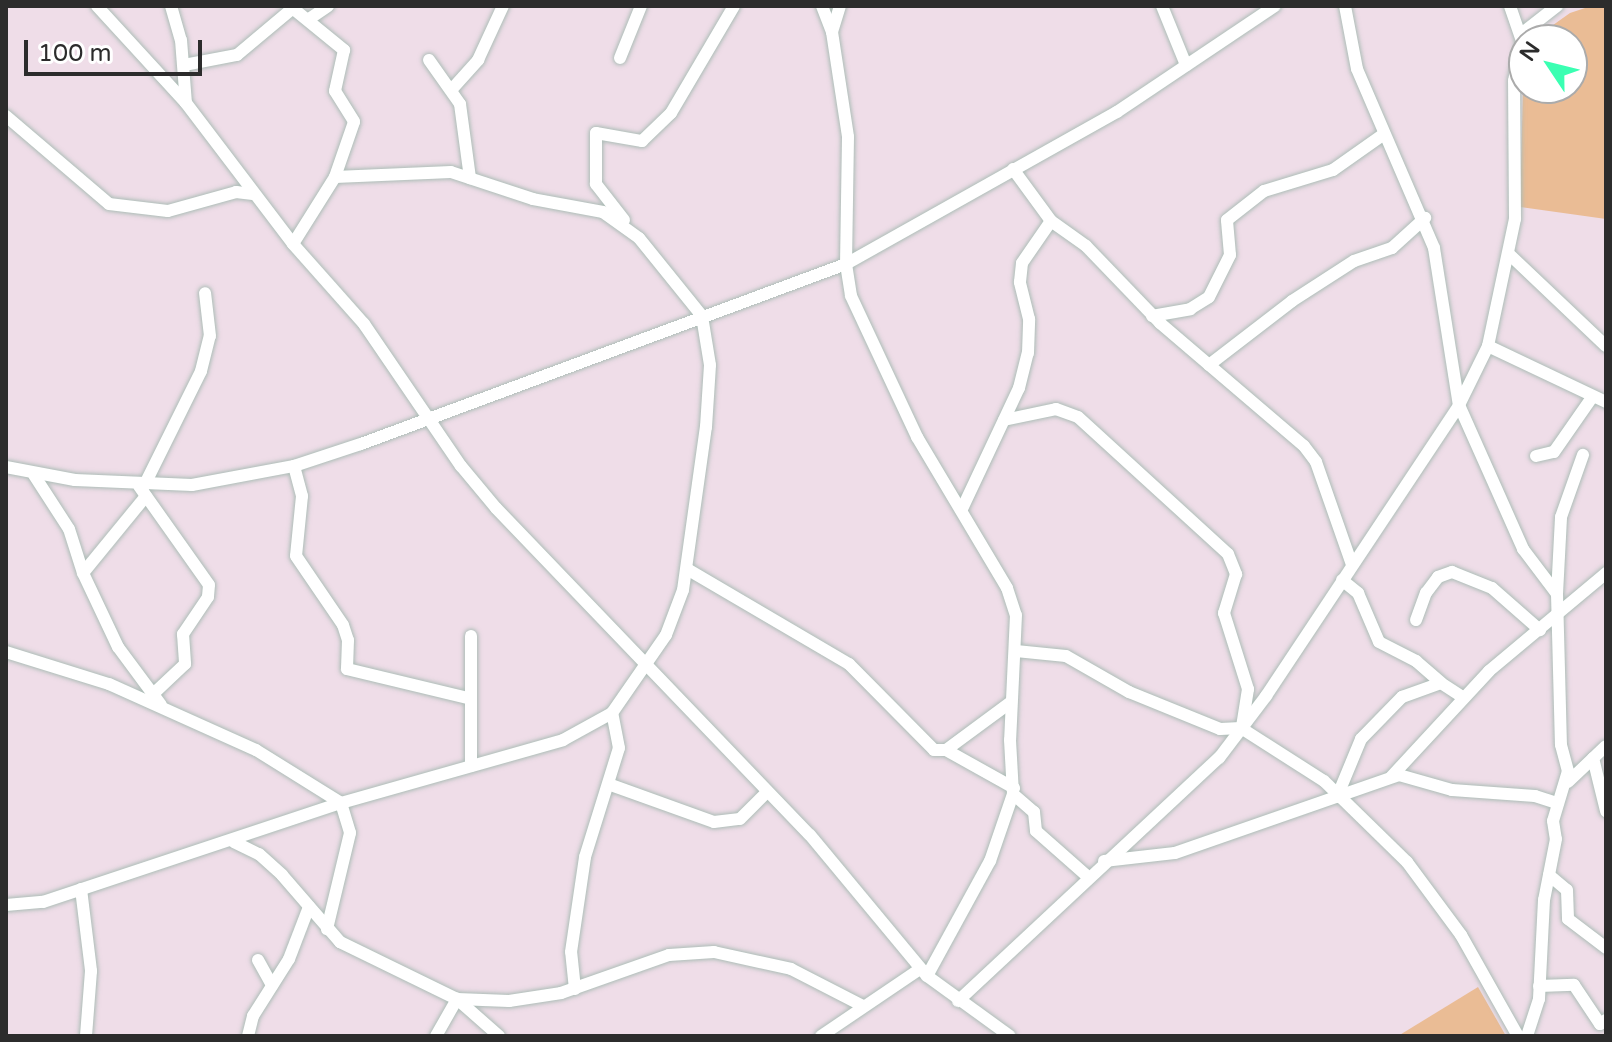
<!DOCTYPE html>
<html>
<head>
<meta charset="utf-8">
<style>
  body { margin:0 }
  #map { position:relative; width:1612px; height:1042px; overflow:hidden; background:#efdde8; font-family:"Varela Round",sans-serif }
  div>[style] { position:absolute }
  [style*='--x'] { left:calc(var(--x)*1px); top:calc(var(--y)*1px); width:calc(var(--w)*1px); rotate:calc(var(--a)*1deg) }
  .green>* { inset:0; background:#eabc95 }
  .roads { filter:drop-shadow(0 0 2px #adbdb7) drop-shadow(0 0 2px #adbdb7) }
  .minor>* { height:12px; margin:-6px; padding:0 6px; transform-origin:6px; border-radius:6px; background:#fff }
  span { translate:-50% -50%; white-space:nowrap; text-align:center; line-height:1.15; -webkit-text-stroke:6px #fff; paint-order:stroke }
  .frame { position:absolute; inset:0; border:8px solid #2c2c2c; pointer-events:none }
  .north { position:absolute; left:1508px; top:24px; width:80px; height:80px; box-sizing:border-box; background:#fff; border:2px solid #ababab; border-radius:50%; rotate:305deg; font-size:22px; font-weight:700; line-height:32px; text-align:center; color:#2c2c2c }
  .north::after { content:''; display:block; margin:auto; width:28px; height:36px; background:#3affb2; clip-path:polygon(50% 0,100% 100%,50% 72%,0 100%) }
  .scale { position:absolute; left:24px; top:40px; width:178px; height:36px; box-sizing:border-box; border:4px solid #2c2c2c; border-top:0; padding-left:10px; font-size:24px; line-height:28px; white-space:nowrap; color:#2c2c2c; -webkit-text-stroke:6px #fff; paint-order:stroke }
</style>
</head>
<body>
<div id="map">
  <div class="green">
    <div style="clip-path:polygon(1591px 6px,1606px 6px,1606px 219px,1520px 207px,1524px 49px,1524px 88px,1572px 88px,1572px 40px,1532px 40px,1570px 13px)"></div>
    <div style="clip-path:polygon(1478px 987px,1506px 1036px,1398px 1036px)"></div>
  </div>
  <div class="roads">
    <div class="minor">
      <div style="--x:97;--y:6;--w:132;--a:47.5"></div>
      <div style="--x:186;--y:103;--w:177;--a:52.8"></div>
      <div style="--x:293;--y:244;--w:107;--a:48.4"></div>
      <div style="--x:364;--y:324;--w:172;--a:55.7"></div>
      <div style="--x:461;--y:466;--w:55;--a:50.2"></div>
      <div style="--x:496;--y:508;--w:453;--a:46.2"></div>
      <div style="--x:810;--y:835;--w:183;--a:50.3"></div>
      <div style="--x:927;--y:976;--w:102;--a:35.9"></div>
      <div style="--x:171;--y:6;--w:35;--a:74"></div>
      <div style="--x:181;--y:40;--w:63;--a:85.5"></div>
      <div style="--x:290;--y:6;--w:70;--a:39.2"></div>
      <div style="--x:344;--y:50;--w:42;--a:102.4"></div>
      <div style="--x:335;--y:91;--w:36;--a:58"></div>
      <div style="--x:354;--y:122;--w:58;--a:109.1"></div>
      <div style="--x:335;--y:177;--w:79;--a:122.1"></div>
      <div style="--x:822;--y:6;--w:28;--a:69"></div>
      <div style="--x:832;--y:32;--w:106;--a:81.3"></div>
      <div style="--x:848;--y:137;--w:127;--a:90.9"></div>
      <div style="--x:846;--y:264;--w:32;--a:81"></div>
      <div style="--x:851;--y:296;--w:156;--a:64.9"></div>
      <div style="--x:917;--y:437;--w:176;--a:59.2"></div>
      <div style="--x:1007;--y:588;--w:28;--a:72"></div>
      <div style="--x:1016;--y:615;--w:125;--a:92.7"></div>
      <div style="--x:1010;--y:740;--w:54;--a:86.8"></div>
      <div style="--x:1013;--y:794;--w:71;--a:108.9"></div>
      <div style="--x:990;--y:861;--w:131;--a:118.7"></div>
      <div style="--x:1162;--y:6;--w:64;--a:67.9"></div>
      <div style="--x:1345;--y:6;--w:64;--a:79.2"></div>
      <div style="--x:1357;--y:69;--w:195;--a:66.7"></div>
      <div style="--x:1434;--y:248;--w:159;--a:81"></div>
      <div style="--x:1459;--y:405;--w:158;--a:66"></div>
      <div style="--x:1523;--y:549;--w:56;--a:52.9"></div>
      <div style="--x:1557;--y:594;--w:151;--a:88.5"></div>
      <div style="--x:1561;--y:745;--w:27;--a:75"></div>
      <div style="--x:1568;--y:771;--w:52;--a:106.7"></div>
      <div style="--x:1553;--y:821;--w:18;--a:81"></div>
      <div style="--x:1556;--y:839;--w:62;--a:101.1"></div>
      <div style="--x:1544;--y:900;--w:99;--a:92.9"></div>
      <div style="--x:1539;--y:999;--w:39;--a:108"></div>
      <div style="--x:309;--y:19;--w:23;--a:-34"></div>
      <div style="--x:832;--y:32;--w:27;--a:-73"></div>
      <div style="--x:1521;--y:34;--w:46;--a:-37.9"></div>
      <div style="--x:620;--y:58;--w:56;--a:-68"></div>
      <div style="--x:429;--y:60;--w:54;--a:54.8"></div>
      <div style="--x:460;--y:104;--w:75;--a:82.3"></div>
      <div style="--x:184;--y:65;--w:54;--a:-10.7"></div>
      <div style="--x:237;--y:55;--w:73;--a:-40"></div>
      <div style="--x:453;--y:88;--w:38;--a:-48"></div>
      <div style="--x:478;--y:60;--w:60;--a:-65.2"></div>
      <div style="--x:6;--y:116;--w:135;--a:40.5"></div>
      <div style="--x:109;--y:204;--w:59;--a:6.8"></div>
      <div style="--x:168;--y:211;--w:71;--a:-15.6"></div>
      <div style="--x:236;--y:192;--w:17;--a:7"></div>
      <div style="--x:1013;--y:169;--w:64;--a:53.8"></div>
      <div style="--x:1051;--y:221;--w:43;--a:35.5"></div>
      <div style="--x:1086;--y:246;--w:107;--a:46.1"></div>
      <div style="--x:1160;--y:323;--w:189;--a:40.5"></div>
      <div style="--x:1304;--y:446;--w:20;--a:53"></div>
      <div style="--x:1316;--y:462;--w:109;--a:70.7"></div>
      <div style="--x:624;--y:220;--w:46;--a:-127.9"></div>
      <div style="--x:596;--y:184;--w:51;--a:-90"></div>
      <div style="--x:596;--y:133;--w:47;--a:9.9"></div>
      <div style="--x:642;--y:141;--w:40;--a:-44"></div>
      <div style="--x:671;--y:113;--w:124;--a:-59.5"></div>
      <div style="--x:1510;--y:255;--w:132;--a:43.5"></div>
      <div style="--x:1152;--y:316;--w:39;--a:-10"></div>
      <div style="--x:1190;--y:309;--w:22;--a:-32"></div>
      <div style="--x:1209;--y:297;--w:47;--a:-63.4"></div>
      <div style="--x:1230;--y:255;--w:35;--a:-95"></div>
      <div style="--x:1227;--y:220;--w:47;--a:-38.1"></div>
      <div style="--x:1264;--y:191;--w:72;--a:-16.9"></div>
      <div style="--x:1333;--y:170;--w:62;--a:-35.2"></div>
      <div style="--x:1488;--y:346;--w:131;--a:25.4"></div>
      <div style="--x:1209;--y:365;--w:105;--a:-37.6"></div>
      <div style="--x:1292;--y:301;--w:74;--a:-32.8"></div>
      <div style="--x:1354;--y:261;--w:40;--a:-18.9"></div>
      <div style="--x:1392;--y:248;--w:45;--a:-42.3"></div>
      <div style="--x:1004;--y:420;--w:53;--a:-11.9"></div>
      <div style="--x:1056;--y:409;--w:23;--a:20"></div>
      <div style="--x:1078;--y:417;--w:203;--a:42.4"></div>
      <div style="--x:1228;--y:554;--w:22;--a:68"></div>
      <div style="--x:1236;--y:574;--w:41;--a:107.1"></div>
      <div style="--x:1224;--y:613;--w:80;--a:72.5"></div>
      <div style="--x:1248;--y:689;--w:36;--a:99"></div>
      <div style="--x:1536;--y:456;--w:18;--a:-13"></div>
      <div style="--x:1554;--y:452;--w:65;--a:-55.1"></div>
      <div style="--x:294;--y:466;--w:31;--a:75"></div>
      <div style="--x:302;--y:496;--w:60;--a:95.7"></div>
      <div style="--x:296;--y:556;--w:83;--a:55.7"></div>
      <div style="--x:343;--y:625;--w:16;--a:72"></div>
      <div style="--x:348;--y:640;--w:29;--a:92"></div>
      <div style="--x:347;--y:669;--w:124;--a:13.5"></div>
      <div style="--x:6;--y:467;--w:70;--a:10.7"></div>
      <div style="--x:75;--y:480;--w:117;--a:2.4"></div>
      <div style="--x:192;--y:485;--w:104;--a:-10.6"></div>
      <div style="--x:294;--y:466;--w:71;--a:-18.2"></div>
      <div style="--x:361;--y:444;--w:517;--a:-20.36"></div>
      <div style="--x:846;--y:264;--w:311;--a:-29.3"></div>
      <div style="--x:1117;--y:112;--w:190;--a:-33.9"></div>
      <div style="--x:34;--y:475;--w:64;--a:57.1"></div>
      <div style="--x:69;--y:529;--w:46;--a:72.3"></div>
      <div style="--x:83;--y:573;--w:82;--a:64.7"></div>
      <div style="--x:118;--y:647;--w:72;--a:53.4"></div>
      <div style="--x:139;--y:486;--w:121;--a:54.7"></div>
      <div style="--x:209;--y:585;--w:12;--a:95"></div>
      <div style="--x:208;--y:597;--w:45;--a:124"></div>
      <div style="--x:183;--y:634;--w:30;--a:86"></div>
      <div style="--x:185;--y:664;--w:45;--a:136.8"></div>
      <div style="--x:144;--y:486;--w:128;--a:-63.6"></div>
      <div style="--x:201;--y:371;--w:36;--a:-76"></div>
      <div style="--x:210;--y:336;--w:43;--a:-96.6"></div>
      <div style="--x:962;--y:509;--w:134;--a:-64.8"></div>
      <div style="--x:1019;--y:388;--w:36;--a:-76"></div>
      <div style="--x:1028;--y:353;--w:34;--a:-88"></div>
      <div style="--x:1029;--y:319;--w:38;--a:-104"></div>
      <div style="--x:1020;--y:282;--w:19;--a:-84"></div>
      <div style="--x:1022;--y:263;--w:51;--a:-55.4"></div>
      <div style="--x:687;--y:569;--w:188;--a:30.4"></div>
      <div style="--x:849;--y:664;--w:121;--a:45.3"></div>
      <div style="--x:934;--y:750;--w:12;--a:0"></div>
      <div style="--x:946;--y:750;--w:81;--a:-36.4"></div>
      <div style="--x:83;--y:573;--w:99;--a:-50.7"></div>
      <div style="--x:1342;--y:580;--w:21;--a:39"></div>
      <div style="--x:1358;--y:593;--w:53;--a:66.8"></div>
      <div style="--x:1379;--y:642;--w:42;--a:27.2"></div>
      <div style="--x:1416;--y:661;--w:33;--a:41"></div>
      <div style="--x:1557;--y:594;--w:77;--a:-87"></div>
      <div style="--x:1561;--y:517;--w:66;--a:-70.5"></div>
      <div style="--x:1416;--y:620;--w:29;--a:-70"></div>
      <div style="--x:1426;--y:593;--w:20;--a:-53"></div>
      <div style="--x:1438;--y:577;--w:15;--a:-20"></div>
      <div style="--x:1452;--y:572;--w:43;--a:21.8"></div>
      <div style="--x:1492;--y:588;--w:64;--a:41.2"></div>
      <div style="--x:471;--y:636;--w:130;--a:90"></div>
      <div style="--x:1016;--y:651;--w:50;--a:5.7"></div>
      <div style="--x:1066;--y:656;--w:73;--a:29.7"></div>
      <div style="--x:1129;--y:692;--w:98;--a:22.1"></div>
      <div style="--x:1220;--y:729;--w:21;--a:-3"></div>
      <div style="--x:1241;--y:728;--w:98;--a:32.6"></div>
      <div style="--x:1324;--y:781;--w:116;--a:44.3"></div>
      <div style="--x:1407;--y:862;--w:91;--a:53.5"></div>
      <div style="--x:1461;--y:935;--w:116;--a:60.6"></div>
      <div style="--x:6;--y:652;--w:108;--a:17.3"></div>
      <div style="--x:109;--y:684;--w:161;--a:24.2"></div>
      <div style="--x:256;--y:750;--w:100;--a:31.9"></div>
      <div style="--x:341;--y:803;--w:31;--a:73"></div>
      <div style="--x:350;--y:833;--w:99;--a:103.5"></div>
      <div style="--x:946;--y:750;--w:78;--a:29.2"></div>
      <div style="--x:1593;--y:758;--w:55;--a:76.2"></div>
      <div style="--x:1391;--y:777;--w:144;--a:-47.2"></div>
      <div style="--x:1489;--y:671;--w:153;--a:-39.9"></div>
      <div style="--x:1568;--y:782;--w:52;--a:-43.5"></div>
      <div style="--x:611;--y:785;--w:109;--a:19.8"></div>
      <div style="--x:714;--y:822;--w:26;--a:-7"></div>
      <div style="--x:740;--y:819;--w:38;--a:-45"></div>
      <div style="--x:1013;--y:794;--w:28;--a:41"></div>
      <div style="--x:1034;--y:812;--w:19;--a:84"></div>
      <div style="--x:1036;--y:831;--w:68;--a:41.4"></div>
      <div style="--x:1337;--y:797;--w:63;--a:-67.5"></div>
      <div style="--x:1361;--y:739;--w:59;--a:-45.7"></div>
      <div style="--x:1402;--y:697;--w:41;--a:-19.7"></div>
      <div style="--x:1441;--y:683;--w:27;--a:33"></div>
      <div style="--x:234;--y:842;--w:28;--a:26"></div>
      <div style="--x:259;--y:854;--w:31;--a:42"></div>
      <div style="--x:282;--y:875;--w:89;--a:49.1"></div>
      <div style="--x:340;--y:942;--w:130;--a:26"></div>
      <div style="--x:457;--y:999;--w:52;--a:2.2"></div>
      <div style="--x:509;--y:1001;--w:53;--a:-8.7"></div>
      <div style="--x:561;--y:993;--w:114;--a:-19.4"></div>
      <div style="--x:669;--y:955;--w:45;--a:-3.8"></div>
      <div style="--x:714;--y:952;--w:79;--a:12.4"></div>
      <div style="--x:791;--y:969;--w:81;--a:27.2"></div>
      <div style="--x:1104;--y:861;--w:71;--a:-6.4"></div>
      <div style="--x:1175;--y:853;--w:237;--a:-19.2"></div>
      <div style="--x:1399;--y:775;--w:55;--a:15.8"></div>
      <div style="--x:1452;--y:790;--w:83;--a:4.1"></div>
      <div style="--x:1535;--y:796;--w:22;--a:18"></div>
      <div style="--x:1549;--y:875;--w:23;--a:40"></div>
      <div style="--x:1567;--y:890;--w:29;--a:88"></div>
      <div style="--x:1568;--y:919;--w:48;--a:37.3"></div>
      <div style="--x:81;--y:889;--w:83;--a:83"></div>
      <div style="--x:91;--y:971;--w:65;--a:94.4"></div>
      <div style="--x:6;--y:905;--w:37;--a:-5"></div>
      <div style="--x:43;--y:902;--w:314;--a:-18.4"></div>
      <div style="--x:341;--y:803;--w:231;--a:-15.8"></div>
      <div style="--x:563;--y:740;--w:56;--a:-28.9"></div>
      <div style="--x:612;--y:713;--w:95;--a:-55.3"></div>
      <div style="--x:666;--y:635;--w:48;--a:-69.3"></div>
      <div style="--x:683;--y:590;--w:165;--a:-82"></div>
      <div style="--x:706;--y:427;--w:62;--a:-86.3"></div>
      <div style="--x:710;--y:365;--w:50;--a:-99.3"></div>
      <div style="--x:702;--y:316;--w:100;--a:-128.9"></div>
      <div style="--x:639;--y:238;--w:44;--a:-144.2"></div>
      <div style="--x:603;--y:212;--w:71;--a:-169.5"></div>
      <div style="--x:533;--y:199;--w:86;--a:-161.8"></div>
      <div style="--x:451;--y:172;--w:116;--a:177.5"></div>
      <div style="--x:258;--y:960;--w:29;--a:61"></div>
      <div style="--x:1539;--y:986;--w:35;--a:-2"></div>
      <div style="--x:1574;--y:985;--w:47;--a:56.3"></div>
      <div style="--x:1600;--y:1024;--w:7;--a:-34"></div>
      <div style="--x:575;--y:989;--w:37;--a:-96"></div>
      <div style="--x:571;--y:952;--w:96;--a:-81.6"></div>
      <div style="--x:585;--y:857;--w:114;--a:-72.7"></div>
      <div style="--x:619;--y:748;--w:36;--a:-101"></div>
      <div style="--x:958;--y:1001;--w:357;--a:-43"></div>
      <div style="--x:1219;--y:758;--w:78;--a:-52.8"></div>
      <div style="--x:1266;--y:696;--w:349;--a:-56.4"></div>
      <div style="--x:1459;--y:405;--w:66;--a:-63.8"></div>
      <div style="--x:1488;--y:346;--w:130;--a:-78"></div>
      <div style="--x:1515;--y:219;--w:138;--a:-90.4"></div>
      <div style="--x:1514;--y:81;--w:41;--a:-78.7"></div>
      <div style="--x:1522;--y:41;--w:37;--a:-109"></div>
      <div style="--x:248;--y:1036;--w:21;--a:-76"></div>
      <div style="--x:253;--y:1016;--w:67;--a:-57.7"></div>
      <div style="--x:289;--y:959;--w:56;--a:-69"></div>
      <div style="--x:436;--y:1036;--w:43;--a:-60.4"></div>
      <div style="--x:457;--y:999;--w:56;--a:41.4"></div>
      <div style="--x:821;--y:1036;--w:120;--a:-34.1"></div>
    </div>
  </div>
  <div class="frame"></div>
  <div class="north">N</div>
  <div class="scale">100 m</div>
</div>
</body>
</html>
